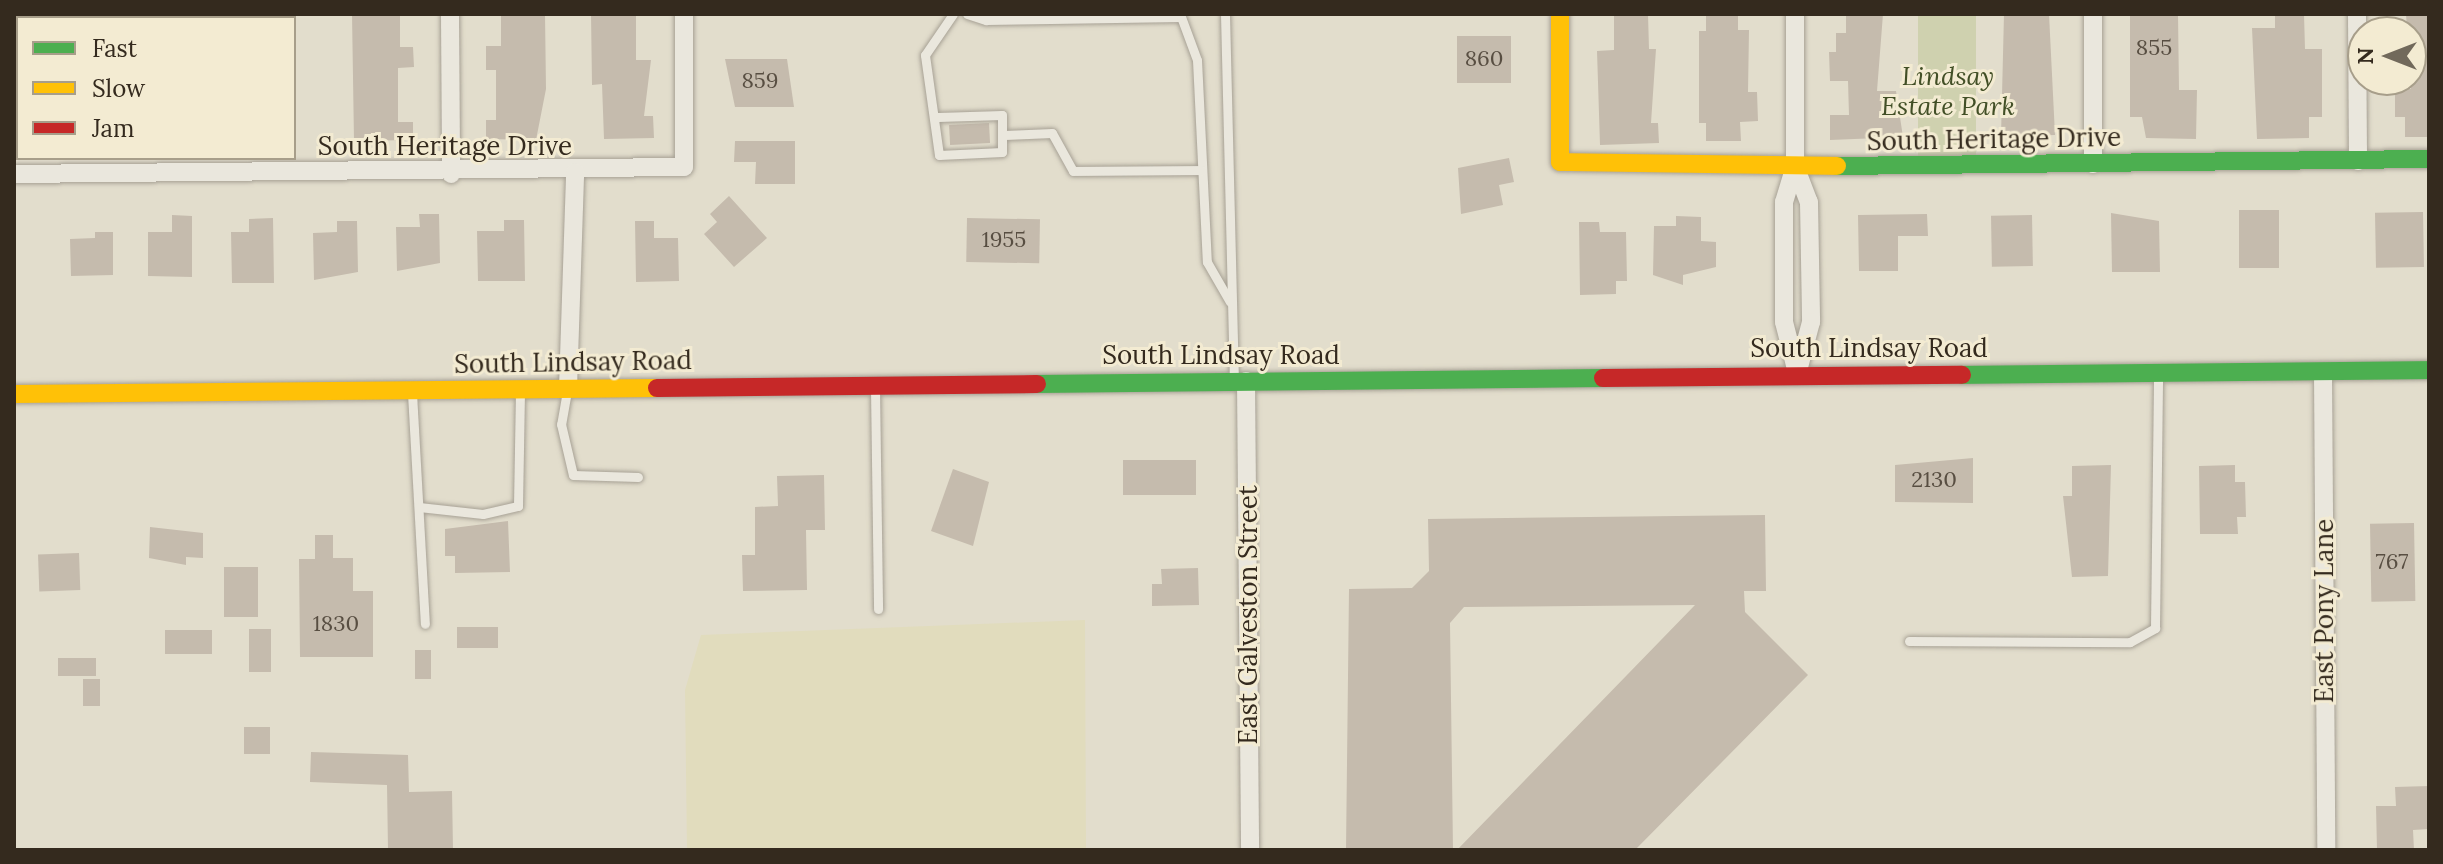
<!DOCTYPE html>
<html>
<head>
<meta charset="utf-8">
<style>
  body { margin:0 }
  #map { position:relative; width:2443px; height:864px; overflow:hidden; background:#e2ddcc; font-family:Lora,serif }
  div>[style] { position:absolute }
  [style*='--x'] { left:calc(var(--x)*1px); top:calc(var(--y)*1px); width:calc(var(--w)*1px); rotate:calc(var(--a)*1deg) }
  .farmland>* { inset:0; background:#e1dcbd }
  .green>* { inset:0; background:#cfd1af; transform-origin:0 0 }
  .building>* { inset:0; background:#c5bbad; transform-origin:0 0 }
  .roads { filter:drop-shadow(0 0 2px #a7a195) drop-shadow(0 0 2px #a7a195) }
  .lane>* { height:9px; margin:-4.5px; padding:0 4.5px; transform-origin:4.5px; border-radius:4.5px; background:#eae7dd }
  .street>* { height:18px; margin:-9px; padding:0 9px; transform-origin:9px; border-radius:9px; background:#eae7dd }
  .fast>* { height:18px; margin:-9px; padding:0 9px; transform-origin:9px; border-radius:9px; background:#4caf50 }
  .slow>* { height:18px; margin:-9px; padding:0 9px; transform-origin:9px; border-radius:9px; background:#ffc107 }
  .jam>* { height:18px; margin:-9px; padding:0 9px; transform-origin:9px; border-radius:9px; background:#c62828 }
  span { translate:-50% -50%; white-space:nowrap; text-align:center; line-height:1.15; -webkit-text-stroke:6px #f3ebd2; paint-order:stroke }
  .number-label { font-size:22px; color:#584e42 }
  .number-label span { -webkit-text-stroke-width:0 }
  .park-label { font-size:26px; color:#424f26; font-style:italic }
  .street-label { font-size:26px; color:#342a1e }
  .frame { position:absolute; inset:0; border:16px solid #342a1e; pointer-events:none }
  .legend { position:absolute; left:16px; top:16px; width:280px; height:144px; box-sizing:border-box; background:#f3ebd2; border:2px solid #a79e8a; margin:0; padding:10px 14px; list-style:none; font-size:24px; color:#342a1e }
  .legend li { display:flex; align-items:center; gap:16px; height:40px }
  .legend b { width:40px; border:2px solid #a79e8a }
  .north { position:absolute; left:2347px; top:16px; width:80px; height:80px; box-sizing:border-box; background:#f3ebd2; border:2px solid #a79e8a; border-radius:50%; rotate:270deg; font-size:22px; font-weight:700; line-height:32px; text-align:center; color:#342a1e }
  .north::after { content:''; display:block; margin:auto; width:28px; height:36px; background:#71695b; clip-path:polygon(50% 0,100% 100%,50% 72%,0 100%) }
</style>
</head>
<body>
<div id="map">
  <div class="farmland">
    <div style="clip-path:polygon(1085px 620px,1086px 850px,687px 850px,685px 690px,701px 635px)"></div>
  </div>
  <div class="green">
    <div style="left:1918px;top:14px;width:58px;height:153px"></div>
  </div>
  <div class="building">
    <div style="clip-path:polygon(352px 14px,400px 14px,400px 47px,413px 47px,414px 67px,398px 68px,398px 122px,413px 122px,413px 140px,354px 141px)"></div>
    <div style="clip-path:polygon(501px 14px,545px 14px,546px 89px,536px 140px,486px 139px,486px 120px,496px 120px,496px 70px,486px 70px,486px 46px,501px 46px)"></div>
    <div style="clip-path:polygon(591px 14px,636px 14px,636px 60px,651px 60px,644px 116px,653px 116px,654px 138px,604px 139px,602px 84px,592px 85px)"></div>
    <div style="clip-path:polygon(1614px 14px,1648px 14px,1649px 49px,1656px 49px,1651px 123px,1658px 123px,1659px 143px,1600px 145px,1597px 51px,1614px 50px)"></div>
    <div style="clip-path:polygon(1706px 14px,1738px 14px,1738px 30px,1749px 30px,1748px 92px,1757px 92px,1758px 121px,1740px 122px,1741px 141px,1706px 141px,1706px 123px,1699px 123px,1699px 31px,1706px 31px)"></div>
    <div style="clip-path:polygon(1846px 14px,1883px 14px,1877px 91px,1896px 91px,1903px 137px,1830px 140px,1830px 115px,1849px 115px,1848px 81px,1830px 81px,1829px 52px,1836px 52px,1836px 33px,1846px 33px)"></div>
    <div style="clip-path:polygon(2004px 14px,2049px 14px,2055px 135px,2001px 136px)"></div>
    <div style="clip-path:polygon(2130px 14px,2178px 14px,2179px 90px,2197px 90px,2196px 139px,2146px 138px,2142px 117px,2130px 117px)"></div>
    <div style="clip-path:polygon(2275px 14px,2304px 14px,2305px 49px,2322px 49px,2322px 117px,2309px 117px,2309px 138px,2257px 139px,2252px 28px,2275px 28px)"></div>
    <div style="clip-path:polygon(2406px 14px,2429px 14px,2429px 137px,2405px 137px,2405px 117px,2395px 117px,2395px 89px,2411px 89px)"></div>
    <div style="left:1457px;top:36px;width:54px;height:47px"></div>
    <div style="clip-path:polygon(725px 59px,787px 59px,794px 107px,735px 107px)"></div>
    <div style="left:989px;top:123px;width:20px;height:40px;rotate:87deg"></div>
    <div style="clip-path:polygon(735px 141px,795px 141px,795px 184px,755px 184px,756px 162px,734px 162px)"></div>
    <div style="clip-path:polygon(1509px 158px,1514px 182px,1499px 185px,1503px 205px,1461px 214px,1458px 168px)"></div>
    <div style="clip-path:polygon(729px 196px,767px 238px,734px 267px,704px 234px,717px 222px,710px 214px)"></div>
    <div style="left:2239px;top:210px;width:40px;height:58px"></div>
    <div style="left:2423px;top:212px;width:55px;height:48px;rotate:89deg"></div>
    <div style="clip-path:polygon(2111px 213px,2159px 221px,2160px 272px,2112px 272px)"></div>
    <div style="clip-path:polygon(419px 214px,439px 214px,440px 263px,397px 271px,396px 227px,420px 227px)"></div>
    <div style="clip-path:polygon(1927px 214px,1928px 236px,1898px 236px,1898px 271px,1859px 271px,1858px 215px)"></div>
    <div style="clip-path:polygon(172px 215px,192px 216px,192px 277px,148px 276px,148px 232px,172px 232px)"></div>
    <div style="left:2032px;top:215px;width:51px;height:41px;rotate:89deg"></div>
    <div style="clip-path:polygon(1676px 216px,1701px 217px,1701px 241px,1716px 242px,1716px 267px,1683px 275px,1683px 285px,1653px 275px,1654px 226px,1676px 226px)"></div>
    <div style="clip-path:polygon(273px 218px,274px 283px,232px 283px,231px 232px,249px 232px,249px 219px)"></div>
    <div style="left:967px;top:218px;width:73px;height:44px;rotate:1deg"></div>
    <div style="clip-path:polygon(504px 220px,524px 220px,525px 281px,478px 281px,477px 231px,504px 231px)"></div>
    <div style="clip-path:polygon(337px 221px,357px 221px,358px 272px,314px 280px,313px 233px,337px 232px)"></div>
    <div style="clip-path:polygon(635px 221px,654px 221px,654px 238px,678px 238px,679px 281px,636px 282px)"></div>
    <div style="clip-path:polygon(1579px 222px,1599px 222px,1600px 232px,1626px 232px,1627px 281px,1616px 281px,1616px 294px,1580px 295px)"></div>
    <div style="clip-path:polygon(95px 232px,113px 232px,113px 275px,71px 276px,70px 239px,95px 238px)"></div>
    <div style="clip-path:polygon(1973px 458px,1973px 503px,1895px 502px,1895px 465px)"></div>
    <div style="left:1123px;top:460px;width:73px;height:35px"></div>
    <div style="clip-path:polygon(2111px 465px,2108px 576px,2072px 577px,2063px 496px,2072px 496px,2072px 466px)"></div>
    <div style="clip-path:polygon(2235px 465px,2235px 482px,2245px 482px,2246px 517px,2237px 517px,2238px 534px,2200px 534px,2199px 466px)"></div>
    <div style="clip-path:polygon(953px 469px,989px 482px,973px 546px,931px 531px)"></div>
    <div style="clip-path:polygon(824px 475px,825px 530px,806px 530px,807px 590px,743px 591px,742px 555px,755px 555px,755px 507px,778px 506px,777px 476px)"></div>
    <div style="clip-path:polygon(1765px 515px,1766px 591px,1744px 591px,1745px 612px,1808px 675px,1635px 850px,1457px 850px,1695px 605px,1464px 607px,1450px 623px,1453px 850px,1346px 850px,1349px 589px,1412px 588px,1429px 571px,1428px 519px)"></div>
    <div style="clip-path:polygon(508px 521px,510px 572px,455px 573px,455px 556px,445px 556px,445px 529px)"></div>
    <div style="left:2414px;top:523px;width:78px;height:44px;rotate:89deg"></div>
    <div style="clip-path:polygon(150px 527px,203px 533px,203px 558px,186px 557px,186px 565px,149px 558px)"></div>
    <div style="clip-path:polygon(315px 535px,333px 535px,333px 558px,353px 558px,353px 591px,373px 591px,373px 657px,300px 657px,299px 559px,315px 559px)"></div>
    <div style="left:79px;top:553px;width:37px;height:41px;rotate:88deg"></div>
    <div style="left:224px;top:567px;width:34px;height:50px"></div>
    <div style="clip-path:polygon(1198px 568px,1199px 605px,1152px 606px,1152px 584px,1162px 584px,1161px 569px)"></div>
    <div style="left:498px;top:627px;width:21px;height:41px;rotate:90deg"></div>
    <div style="left:271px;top:629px;width:43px;height:22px;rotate:90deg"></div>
    <div style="left:212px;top:630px;width:24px;height:47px;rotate:90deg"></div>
    <div style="left:415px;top:650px;width:16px;height:29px"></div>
    <div style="left:96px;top:658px;width:18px;height:38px;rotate:90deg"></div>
    <div style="left:83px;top:679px;width:17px;height:27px"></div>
    <div style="left:244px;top:727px;width:26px;height:27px"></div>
    <div style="clip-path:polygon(311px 752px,408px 755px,409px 792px,452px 791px,453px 850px,388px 850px,387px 785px,310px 782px)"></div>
    <div style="clip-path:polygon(2429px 786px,2429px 829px,2413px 830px,2414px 850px,2377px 850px,2376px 806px,2396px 806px,2395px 787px)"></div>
  </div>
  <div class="roads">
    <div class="lane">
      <div style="--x:967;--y:14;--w:20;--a:18"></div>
      <div style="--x:986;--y:20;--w:194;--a:-0.9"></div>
      <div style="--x:1180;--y:14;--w:49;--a:69.7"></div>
      <div style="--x:1197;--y:60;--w:202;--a:87.2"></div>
      <div style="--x:1207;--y:262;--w:46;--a:60.1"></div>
      <div style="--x:1225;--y:14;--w:364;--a:88.6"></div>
      <div style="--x:938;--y:117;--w:64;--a:-1.8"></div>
      <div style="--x:1002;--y:115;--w:37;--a:90"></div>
      <div style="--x:1002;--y:152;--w:63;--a:177.3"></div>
      <div style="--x:939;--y:155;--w:101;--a:-98"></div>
      <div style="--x:925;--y:55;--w:50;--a:-55.7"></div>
      <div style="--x:1005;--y:135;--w:47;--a:-2.4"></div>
      <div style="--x:1052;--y:133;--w:43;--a:61.1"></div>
      <div style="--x:1073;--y:171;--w:129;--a:-0.4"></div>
      <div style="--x:875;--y:388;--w:221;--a:89.2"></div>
      <div style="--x:567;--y:391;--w:34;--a:100"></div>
      <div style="--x:561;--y:424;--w:52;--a:76.8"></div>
      <div style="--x:573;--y:475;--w:65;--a:1.8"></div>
      <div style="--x:412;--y:393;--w:231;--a:86.8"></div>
      <div style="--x:419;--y:507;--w:64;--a:6.2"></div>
      <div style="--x:483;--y:514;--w:36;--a:-13"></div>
      <div style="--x:518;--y:506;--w:114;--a:-89"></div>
      <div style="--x:1909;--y:641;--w:221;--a:0.3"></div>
      <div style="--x:2130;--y:642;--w:29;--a:-29"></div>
      <div style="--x:2155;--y:628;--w:254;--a:-89.3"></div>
    </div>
    <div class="street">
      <div style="--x:190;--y:14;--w:4;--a:90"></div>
      <div style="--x:450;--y:14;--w:160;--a:89.6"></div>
      <div style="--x:1795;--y:14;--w:152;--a:90"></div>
      <div style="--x:1795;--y:166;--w:38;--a:107"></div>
      <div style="--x:1784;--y:202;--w:120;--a:90"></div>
      <div style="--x:1784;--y:322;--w:53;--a:75.7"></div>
      <div style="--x:2357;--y:14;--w:147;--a:89.6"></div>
      <div style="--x:2093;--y:164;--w:150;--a:-90"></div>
      <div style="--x:1795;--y:166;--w:39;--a:69"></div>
      <div style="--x:1809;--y:202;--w:120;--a:89"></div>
      <div style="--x:1811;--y:322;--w:51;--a:104.9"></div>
      <div style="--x:14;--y:174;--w:670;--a:-0.6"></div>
      <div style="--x:684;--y:167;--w:153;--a:-90"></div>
      <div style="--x:2323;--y:372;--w:478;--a:89.6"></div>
      <div style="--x:1246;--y:381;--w:469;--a:89.5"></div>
      <div style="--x:568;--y:388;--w:216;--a:-88.1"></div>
    </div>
    <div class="fast">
      <div style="--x:1837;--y:166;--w:592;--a:-0.68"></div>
      <div style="--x:1962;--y:375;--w:467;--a:-0.6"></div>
      <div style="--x:1037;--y:384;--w:566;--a:-0.61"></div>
    </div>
    <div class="slow">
      <div style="--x:1560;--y:14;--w:148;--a:90"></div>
      <div style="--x:1560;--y:162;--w:277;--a:0.8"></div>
      <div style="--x:14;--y:394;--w:643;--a:-0.53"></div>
    </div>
    <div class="jam">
      <div style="--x:1603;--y:378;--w:359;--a:-0.5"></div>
      <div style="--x:657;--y:388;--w:380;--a:-0.6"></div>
    </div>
  </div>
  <div class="number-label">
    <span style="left:2154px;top:48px">855</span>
    <span style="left:1484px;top:59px">860</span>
    <span style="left:760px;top:81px">859</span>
    <span style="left:1004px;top:240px">1955</span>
    <span style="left:1934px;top:480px">2130</span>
    <span style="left:2392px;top:562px">767</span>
    <span style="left:336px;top:624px">1830</span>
  </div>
  <div class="park-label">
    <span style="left:1948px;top:91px">Lindsay<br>Estate Park</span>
  </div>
  <div class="street-label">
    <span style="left:1994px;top:139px;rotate:-1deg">South Heritage Drive</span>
    <span style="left:445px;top:146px">South Heritage Drive</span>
    <span style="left:1869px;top:348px">South Lindsay Road</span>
    <span style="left:1221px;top:355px">South Lindsay Road</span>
    <span style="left:573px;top:362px;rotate:-1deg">South Lindsay Road</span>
    <span style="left:2324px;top:611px;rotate:-90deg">East Pony Lane</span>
    <span style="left:1248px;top:615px;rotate:-90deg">East Galveston Street</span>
  </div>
  <div class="frame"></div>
  <ul class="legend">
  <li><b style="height:10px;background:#4caf50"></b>Fast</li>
  <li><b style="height:10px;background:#ffc107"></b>Slow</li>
  <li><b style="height:10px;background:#c62828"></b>Jam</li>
  </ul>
  <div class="north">N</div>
</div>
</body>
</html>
